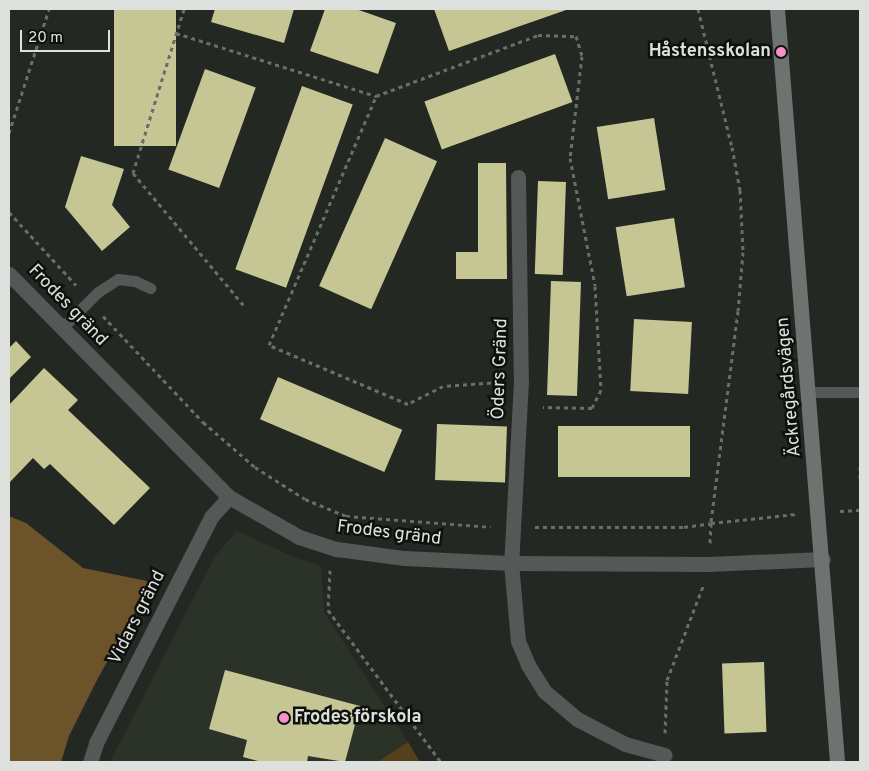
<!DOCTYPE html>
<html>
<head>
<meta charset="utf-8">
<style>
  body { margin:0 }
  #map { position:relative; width:869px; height:771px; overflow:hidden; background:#242822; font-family:Overpass,sans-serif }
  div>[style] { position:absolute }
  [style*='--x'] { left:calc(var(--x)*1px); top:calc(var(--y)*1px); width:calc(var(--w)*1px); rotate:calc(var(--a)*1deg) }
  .built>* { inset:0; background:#2b3328 }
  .green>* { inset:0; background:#55401c }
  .forest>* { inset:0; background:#6c532a }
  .building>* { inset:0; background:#c5c694; transform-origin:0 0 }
  .path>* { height:3px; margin-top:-1.5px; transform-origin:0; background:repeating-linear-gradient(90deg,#6a6e68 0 4px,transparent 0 8px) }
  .lane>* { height:11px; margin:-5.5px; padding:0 5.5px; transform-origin:5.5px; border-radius:5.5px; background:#545856 }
  .street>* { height:15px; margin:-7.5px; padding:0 7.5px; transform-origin:7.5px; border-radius:7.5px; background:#545856 }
  .secondary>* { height:15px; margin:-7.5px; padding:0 7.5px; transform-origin:7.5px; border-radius:7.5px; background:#6d7370 }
  .dots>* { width:14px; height:14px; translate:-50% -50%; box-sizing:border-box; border:2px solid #0e100e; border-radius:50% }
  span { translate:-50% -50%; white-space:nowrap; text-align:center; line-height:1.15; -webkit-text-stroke:5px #0e100e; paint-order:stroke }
  .poi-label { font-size:18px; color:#dde0dc; font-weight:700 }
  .right { translate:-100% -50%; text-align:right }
  .left { translate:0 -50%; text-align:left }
  .street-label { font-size:18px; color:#dde0dc }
  .frame { position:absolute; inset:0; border:10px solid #dde0dc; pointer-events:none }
  .scale { position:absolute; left:20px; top:30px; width:90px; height:22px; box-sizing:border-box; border:2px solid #dde0dc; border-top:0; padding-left:6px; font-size:15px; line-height:18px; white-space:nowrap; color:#dde0dc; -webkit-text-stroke:4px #0e100e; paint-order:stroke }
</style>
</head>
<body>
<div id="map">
  <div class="built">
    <div style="clip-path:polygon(237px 531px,296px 558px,321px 566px,324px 612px,408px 742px,377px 762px,110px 762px,215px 556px)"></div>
  </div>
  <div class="green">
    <div style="clip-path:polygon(408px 742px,420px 762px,377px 762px)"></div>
  </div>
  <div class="forest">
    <div style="clip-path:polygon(9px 516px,26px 523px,83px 568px,152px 582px,98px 678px,69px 736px,61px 762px,9px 762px)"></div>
  </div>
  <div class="building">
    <div style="left:114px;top:9px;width:62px;height:137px"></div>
    <div style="clip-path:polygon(215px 9px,294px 9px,284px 43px,211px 22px)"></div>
    <div style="clip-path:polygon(325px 9px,356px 9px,396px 23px,378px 74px,310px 51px)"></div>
    <div style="clip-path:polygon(434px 9px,569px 9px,449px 51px)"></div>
    <div style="left:555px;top:54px;width:51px;height:139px;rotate:70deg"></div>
    <div style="left:205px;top:69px;width:54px;height:107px;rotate:20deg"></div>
    <div style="left:302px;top:86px;width:54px;height:195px;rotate:20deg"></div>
    <div style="left:654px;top:118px;width:73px;height:58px;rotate:81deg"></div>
    <div style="left:385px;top:138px;width:57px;height:162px;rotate:24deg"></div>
    <div style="clip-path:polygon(81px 156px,124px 169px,112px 205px,130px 227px,102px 251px,65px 207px)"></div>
    <div style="clip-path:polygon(478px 163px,506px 163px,507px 279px,456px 279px,456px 252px,478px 252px)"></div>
    <div style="left:538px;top:181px;width:28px;height:93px;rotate:2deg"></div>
    <div style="left:674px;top:218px;width:70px;height:59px;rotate:81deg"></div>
    <div style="left:551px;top:281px;width:30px;height:114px;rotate:2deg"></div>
    <div style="left:634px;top:319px;width:58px;height:72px;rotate:3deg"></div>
    <div style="clip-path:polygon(16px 341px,31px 357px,10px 378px,9px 348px)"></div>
    <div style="clip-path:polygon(44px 368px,78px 400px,68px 410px,150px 488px,114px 525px,50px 464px,44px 469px,33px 458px,9px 483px,9px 405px)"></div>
    <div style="left:278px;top:377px;width:135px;height:46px;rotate:23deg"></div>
    <div style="left:437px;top:424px;width:70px;height:56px;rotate:2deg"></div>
    <div style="left:558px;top:426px;width:132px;height:51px"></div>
    <div style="left:764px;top:662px;width:70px;height:42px;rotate:88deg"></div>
    <div style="clip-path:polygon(225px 670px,360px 706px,345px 762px,308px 756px,307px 762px,262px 762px,243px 757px,247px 740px,209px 729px)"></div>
  </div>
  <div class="path">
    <div style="--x:184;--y:9;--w:172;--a:107.3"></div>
    <div style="--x:133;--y:173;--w:176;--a:50.1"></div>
    <div style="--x:698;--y:9;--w:142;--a:76.2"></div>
    <div style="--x:732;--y:147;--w:44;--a:79.5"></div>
    <div style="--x:740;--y:190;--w:62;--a:87.2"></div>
    <div style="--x:743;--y:252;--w:59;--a:94.8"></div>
    <div style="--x:738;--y:311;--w:214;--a:97.3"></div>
    <div style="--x:711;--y:523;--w:85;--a:-6"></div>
    <div style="--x:176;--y:33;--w:210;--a:17.5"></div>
    <div style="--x:9;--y:133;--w:130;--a:-72.1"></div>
    <div style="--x:9;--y:212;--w:99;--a:47.5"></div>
    <div style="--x:103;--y:316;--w:146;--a:46.7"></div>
    <div style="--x:203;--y:422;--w:69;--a:40.9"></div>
    <div style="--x:255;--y:467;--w:59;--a:32.6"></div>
    <div style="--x:305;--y:499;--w:44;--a:22.5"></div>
    <div style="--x:346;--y:516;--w:145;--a:4.3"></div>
    <div style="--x:499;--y:382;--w:56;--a:175.9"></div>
    <div style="--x:443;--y:386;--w:39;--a:153"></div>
    <div style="--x:408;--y:404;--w:151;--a:-157"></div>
    <div style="--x:269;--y:345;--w:271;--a:-66.7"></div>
    <div style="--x:376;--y:96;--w:173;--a:-20.6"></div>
    <div style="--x:538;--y:35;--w:38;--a:2"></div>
    <div style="--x:576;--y:36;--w:21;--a:73"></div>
    <div style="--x:582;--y:56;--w:103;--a:96.7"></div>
    <div style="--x:570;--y:158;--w:130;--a:78.9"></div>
    <div style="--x:595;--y:286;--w:104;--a:86.7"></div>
    <div style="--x:601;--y:390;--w:20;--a:117"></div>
    <div style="--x:592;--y:408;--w:49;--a:-178.8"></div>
    <div style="--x:860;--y:467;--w:14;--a:90"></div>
    <div style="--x:840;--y:511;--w:20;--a:-3"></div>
    <div style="--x:535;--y:527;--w:149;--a:0"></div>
    <div style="--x:684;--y:527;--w:27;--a:-8"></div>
    <div style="--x:711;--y:523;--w:20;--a:93"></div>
    <div style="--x:330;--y:570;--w:40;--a:92.9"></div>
    <div style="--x:328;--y:610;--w:189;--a:53.4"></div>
    <div style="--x:665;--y:733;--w:53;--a:-87.8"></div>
    <div style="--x:667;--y:680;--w:101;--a:-69"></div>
  </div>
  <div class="lane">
    <div style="--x:62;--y:328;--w:51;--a:-45"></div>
    <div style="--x:98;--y:292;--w:24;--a:-33"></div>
    <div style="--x:118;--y:279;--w:17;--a:7"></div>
    <div style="--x:135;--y:281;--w:17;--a:25"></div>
    <div style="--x:809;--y:392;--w:51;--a:0"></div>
  </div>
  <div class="street">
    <div style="--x:518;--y:177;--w:204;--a:89.2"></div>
    <div style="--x:521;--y:381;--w:182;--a:93.1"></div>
    <div style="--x:511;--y:563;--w:78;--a:84.9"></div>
    <div style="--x:518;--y:641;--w:26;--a:67"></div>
    <div style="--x:528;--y:665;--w:31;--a:58"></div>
    <div style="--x:544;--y:691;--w:43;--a:40.3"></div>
    <div style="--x:577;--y:719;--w:54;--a:27.5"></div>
    <div style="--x:625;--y:744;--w:41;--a:15.4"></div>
    <div style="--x:9;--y:274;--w:313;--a:45.4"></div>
    <div style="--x:229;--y:497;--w:81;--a:29.7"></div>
    <div style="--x:299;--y:537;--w:40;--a:18"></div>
    <div style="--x:337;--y:549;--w:68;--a:7.7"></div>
    <div style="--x:404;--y:558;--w:107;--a:2.7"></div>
    <div style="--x:511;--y:563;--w:197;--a:0.3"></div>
    <div style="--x:708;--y:564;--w:115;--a:-2.5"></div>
    <div style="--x:90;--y:762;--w:20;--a:-72"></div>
    <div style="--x:96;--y:743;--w:254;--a:-63"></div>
    <div style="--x:211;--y:517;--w:27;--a:-48"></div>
  </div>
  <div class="secondary">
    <div style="--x:777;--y:9;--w:755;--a:85.44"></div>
  </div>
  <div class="dots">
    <div style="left:781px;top:52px;background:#f98fc8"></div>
    <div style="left:284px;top:718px;background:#f98fc8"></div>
  </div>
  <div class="poi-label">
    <span class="right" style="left:771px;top:52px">Håstensskolan</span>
    <span class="left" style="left:294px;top:718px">Frodes förskola</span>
  </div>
  <div class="street-label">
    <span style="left:67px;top:306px;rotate:46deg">Frodes gränd</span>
    <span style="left:501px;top:369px;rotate:-88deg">Öders Gränd</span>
    <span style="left:790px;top:387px;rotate:-95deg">Äckregårdsvägen</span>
    <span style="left:389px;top:534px;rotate:7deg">Frodes gränd</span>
    <span style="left:138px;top:618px;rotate:-63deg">Vidars gränd</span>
  </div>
  <div class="frame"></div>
  <div class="scale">20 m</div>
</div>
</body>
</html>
